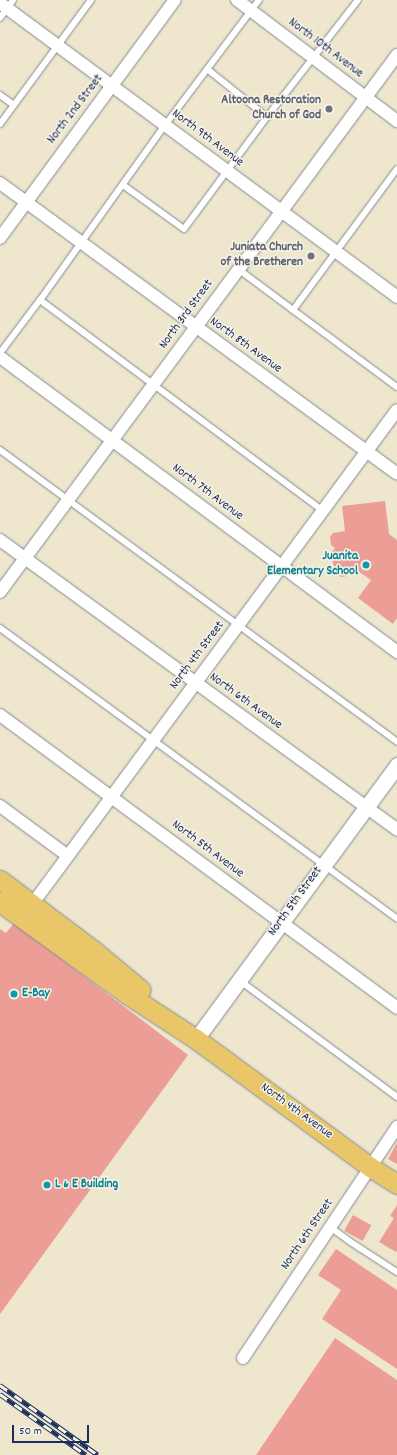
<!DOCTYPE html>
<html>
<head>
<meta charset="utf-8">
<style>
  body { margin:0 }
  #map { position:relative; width:397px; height:1455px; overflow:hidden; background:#eee7cd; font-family:Dekko,sans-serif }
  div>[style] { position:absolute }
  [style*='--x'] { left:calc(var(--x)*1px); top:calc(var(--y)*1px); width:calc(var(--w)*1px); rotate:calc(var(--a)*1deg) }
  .building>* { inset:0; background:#ec9e96; transform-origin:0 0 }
  .roads { filter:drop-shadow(0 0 1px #848b96) drop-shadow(0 0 1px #848b96) }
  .service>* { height:6px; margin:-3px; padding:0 3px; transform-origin:3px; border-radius:3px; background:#fff }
  .minor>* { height:12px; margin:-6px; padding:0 6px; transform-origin:6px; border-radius:6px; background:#fff }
  .tertiary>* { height:15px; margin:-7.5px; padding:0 7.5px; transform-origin:7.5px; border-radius:7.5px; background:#fff }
  .primary>* { height:19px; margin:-9.5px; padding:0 9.5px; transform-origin:9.5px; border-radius:9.5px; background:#e9c769 }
  .rail>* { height:4.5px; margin-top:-2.25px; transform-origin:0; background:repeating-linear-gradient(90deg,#f7f3e8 0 9px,#1b2f5e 0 18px); box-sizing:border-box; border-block:1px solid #1b2f5e }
  .dots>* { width:11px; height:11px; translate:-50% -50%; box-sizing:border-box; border:2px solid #f7f3e8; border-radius:50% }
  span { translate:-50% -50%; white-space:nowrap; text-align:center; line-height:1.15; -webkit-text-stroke:3px #f7f3e8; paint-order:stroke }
  .street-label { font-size:13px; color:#1b2f5e }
  .worship-label { font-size:13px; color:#5b616d; font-weight:700 }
  .right { translate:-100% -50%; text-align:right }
  .culture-label { font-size:13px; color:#0d838f; font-weight:700 }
  .left { translate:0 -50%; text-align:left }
  .scale { position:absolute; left:12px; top:1425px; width:77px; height:18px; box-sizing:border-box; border:2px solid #1b2f5e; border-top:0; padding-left:5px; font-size:12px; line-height:14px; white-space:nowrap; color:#1b2f5e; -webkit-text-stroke:3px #f7f3e8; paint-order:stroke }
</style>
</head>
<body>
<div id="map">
  <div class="building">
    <div style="clip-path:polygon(385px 501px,389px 534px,397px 540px,397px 618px,393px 624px,358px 598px,371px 580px,361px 573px,354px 574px,351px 571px,347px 576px,341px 577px,335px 573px,331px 553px,335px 548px,331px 545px,330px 537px,333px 533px,345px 531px,342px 506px)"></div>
    <div style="clip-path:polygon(14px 923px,188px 1055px,0 1314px,0 929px,6px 933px)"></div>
    <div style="clip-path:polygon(397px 1143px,397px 1164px,388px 1159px)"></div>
    <div style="clip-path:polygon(397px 1205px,397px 1250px,396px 1252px,379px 1242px,394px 1218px,390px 1216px)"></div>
    <div style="left:353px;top:1215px;width:21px;height:18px;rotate:29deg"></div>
    <div style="clip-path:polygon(336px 1249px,397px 1290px,397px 1369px,322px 1319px,341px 1290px,318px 1275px)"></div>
    <div style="clip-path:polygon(335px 1338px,397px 1380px,397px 1455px,256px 1455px)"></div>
  </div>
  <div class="roads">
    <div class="service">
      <div style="--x:259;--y:0;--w:156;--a:126.9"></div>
      <div style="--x:165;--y:125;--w:215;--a:125.5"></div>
      <div style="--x:40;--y:300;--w:353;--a:36.7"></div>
      <div style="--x:0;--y:18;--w:22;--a:-54"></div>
      <div style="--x:0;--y:95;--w:17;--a:36"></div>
      <div style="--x:267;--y:117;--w:148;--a:-52.1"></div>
      <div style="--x:0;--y:124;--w:154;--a:-53.7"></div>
      <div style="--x:123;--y:185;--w:75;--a:35.8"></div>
      <div style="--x:184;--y:229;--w:139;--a:-53.5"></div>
      <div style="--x:267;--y:117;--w:77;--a:-141.3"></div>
      <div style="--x:238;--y:269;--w:198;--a:36.6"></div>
      <div style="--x:293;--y:310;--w:175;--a:-53.6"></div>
      <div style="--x:0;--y:353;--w:66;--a:-53"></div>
      <div style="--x:0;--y:450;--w:493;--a:36.3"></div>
      <div style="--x:0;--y:628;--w:492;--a:36.2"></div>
      <div style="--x:239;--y:980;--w:197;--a:36.5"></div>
      <div style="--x:330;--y:1227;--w:24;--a:36"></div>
      <div style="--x:349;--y:1241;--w:57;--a:32.9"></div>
    </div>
    <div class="minor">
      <div style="--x:237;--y:0;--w:201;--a:37.1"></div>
      <div style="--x:0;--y:3;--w:494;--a:36.5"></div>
      <div style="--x:0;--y:183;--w:492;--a:36.2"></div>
      <div style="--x:0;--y:238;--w:295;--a:-53.7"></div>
      <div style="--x:0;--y:357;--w:495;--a:36.6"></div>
      <div style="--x:0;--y:540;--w:492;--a:36.1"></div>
      <div style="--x:0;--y:592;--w:668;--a:-53.52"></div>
      <div style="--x:0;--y:715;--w:493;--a:36.4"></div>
      <div style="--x:0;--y:806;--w:84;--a:36.3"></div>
      <div style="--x:28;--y:910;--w:621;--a:-53.57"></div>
      <div style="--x:243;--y:1358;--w:278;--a:-56.3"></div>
    </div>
    <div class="tertiary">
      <div style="--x:196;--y:1039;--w:340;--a:-53.7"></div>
    </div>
    <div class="primary">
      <div style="--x:0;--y:880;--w:116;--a:37"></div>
      <div style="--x:93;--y:950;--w:62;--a:39.8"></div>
      <div style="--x:0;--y:902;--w:157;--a:35.9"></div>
      <div style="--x:127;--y:994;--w:82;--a:33.1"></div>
      <div style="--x:196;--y:1039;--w:216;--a:36.3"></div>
      <div style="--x:370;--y:1167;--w:32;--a:32"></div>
    </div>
  </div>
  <div class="rail">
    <div style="--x:0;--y:1385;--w:120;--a:35.5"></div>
    <div style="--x:0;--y:1394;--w:105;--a:35.3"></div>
  </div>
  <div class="dots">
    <div style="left:329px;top:109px;background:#6b7280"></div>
    <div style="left:311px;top:256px;background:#6b7280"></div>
    <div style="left:366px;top:565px;background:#0f9aa8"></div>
    <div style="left:14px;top:994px;background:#0f9aa8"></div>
    <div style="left:47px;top:1185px;background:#0f9aa8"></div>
  </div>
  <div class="street-label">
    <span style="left:325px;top:49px;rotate:37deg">North 10th Avenue</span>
    <span style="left:76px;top:110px;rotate:-53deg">North 2nd Street</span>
    <span style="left:207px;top:139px;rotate:37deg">North 9th Avenue</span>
    <span style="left:187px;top:315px;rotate:-54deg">North 3rd Street</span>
    <span style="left:245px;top:346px;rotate:36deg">North 8th Avenue</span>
    <span style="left:207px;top:493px;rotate:37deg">North 7th Avenue</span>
    <span style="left:198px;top:656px;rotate:-53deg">North 4th Street</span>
    <span style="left:245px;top:702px;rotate:36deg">North 6th Avenue</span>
    <span style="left:207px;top:850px;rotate:37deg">North 5th Avenue</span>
    <span style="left:296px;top:902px;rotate:-54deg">North 5th Street</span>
    <span style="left:296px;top:1112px;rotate:36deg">North 4th Avenue</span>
    <span style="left:308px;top:1235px;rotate:-56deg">North 6th Street</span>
  </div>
  <div class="worship-label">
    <span class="right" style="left:321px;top:109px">Altoona Restoration<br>Church of God</span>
    <span class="right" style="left:303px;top:256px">Juniata Church<br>of the Bretheren</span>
  </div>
  <div class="culture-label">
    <span class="right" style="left:358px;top:565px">Juanita<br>Elementary School</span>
    <span class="left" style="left:22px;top:994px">E-Bay</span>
    <span class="left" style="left:55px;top:1185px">L &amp; E Building</span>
  </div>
  <div class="scale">50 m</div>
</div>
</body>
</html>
